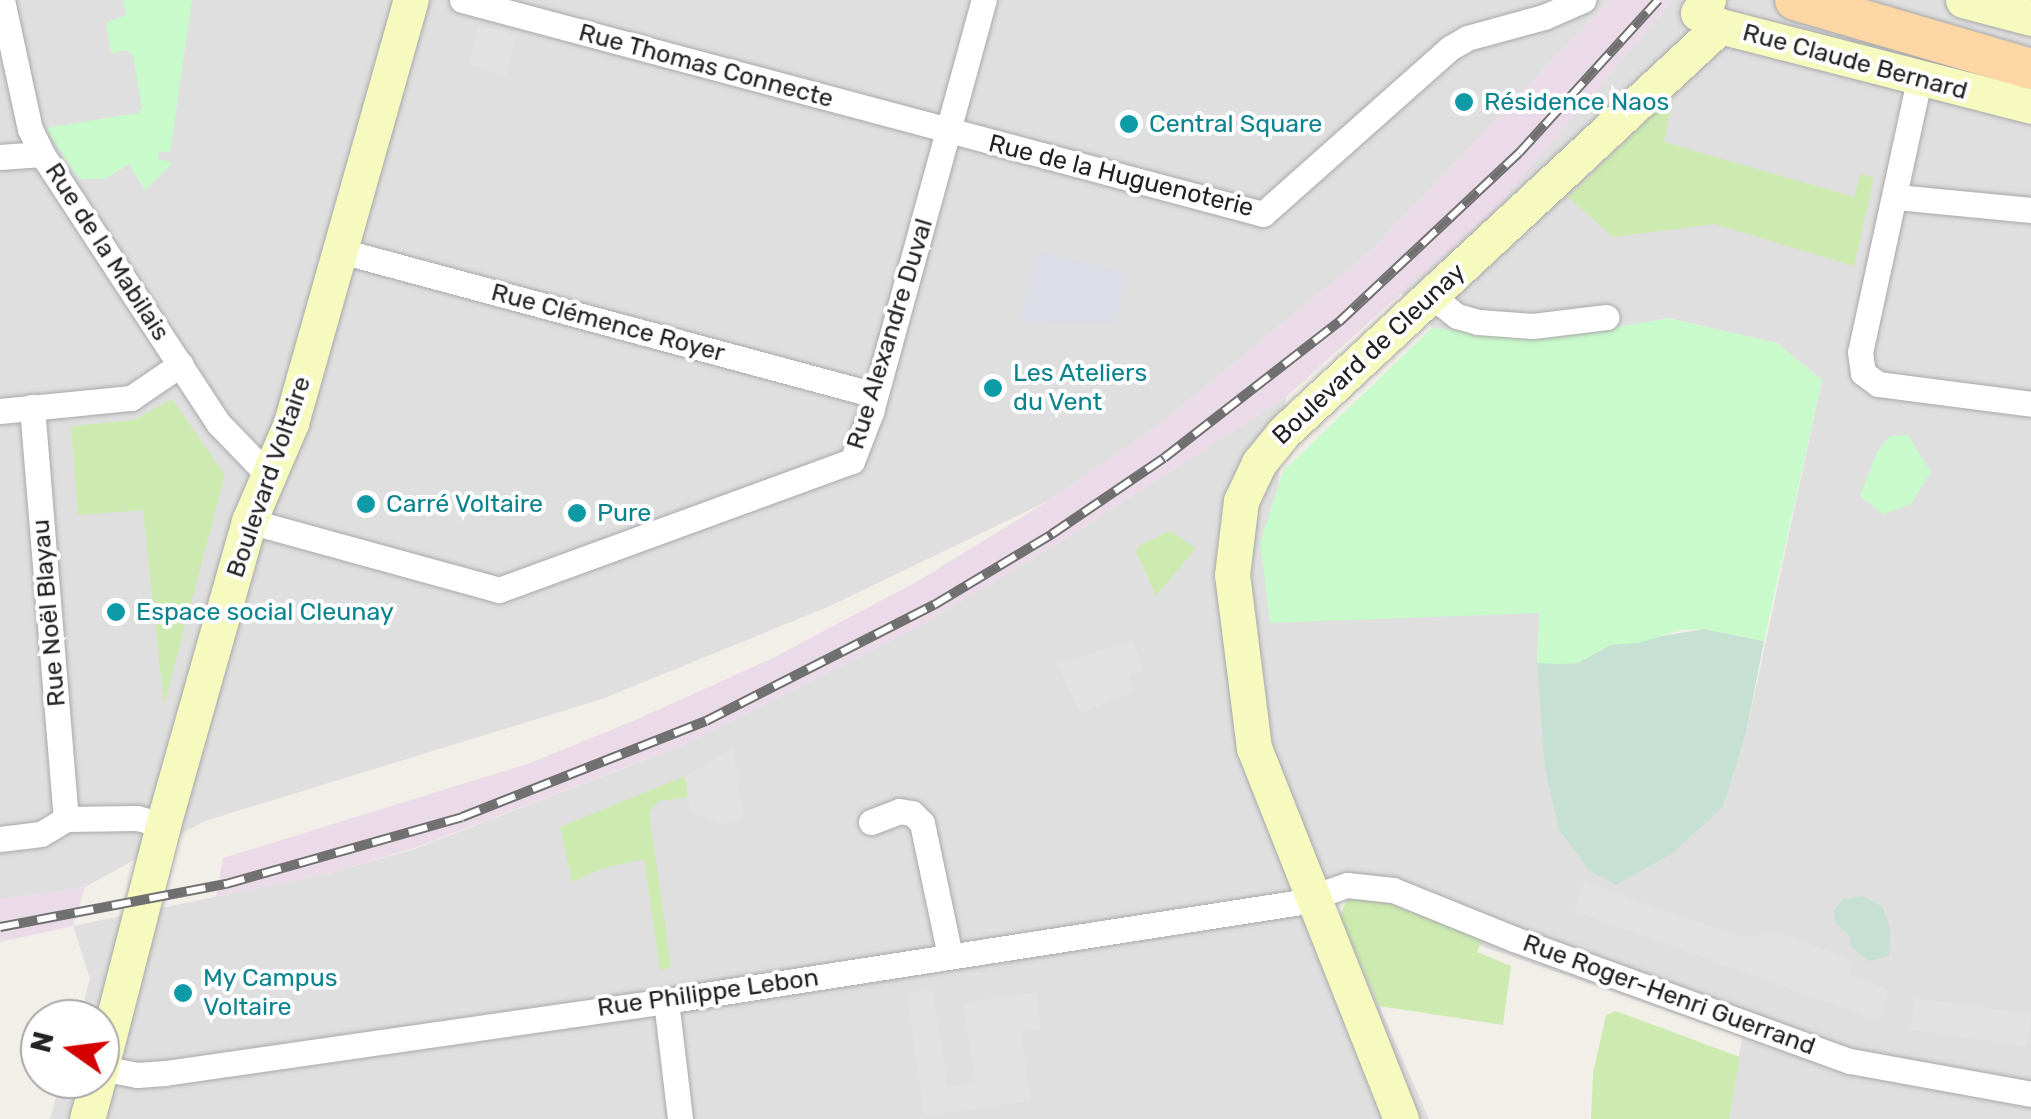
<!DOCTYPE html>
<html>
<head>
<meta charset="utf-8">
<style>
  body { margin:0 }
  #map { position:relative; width:2031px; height:1119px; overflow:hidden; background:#f2efe9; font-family:Rubik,sans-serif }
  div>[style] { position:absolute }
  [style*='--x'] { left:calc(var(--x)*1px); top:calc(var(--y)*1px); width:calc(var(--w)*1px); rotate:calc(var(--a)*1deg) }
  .residential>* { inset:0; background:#e0dfdf }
  .industrial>* { inset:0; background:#ebdbe8 }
  .grass>* { inset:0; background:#cdebb0 }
  .wetland>* { inset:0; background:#c6e0d4 }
  .park>* { inset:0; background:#c8facc }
  .parking>* { inset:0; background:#e2e2e2; transform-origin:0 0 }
  .plaza>* { inset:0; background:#dddde8 }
  .roads { filter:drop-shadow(0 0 2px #a9a9a9) drop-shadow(0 0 2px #a9a9a9) }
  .street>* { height:25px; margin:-12.5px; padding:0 12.5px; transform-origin:12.5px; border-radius:12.5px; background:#fff }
  .secondary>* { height:35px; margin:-17.5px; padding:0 17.5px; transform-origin:17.5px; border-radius:17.5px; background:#f7fabf }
  .primary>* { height:40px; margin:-20px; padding:0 20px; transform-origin:20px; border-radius:20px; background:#fcd6a4 }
  .rail>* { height:10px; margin-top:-5px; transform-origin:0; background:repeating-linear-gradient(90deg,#fff 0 19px,#707070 0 38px); box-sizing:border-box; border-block:2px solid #707070 }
  .dots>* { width:28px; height:28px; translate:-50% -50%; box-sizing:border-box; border:5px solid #fff; border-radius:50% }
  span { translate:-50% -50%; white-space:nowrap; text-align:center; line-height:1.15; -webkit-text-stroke:8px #fff; paint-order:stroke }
  .street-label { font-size:25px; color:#222 }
  .culture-label { font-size:25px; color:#0d838f }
  .left { translate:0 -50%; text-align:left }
  .north { position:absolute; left:20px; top:999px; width:100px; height:100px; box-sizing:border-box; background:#fff; border:2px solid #a7a7a7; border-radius:50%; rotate:284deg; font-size:28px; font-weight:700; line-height:40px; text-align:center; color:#222 }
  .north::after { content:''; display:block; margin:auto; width:35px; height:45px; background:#d40000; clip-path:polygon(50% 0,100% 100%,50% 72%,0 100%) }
</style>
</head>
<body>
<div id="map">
  <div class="residential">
    <div style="clip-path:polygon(0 0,1610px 0,1372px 250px,1160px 424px,1048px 501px,830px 606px,602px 699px,205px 821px,85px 887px,0 899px)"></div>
    <div style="clip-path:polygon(1673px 0,2031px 0,2031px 1119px,1729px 1119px,1742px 1037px,1330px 893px,1429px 1119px,50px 1119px,61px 1079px,100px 1079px,100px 1019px,79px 1019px,90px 979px,73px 926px,327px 874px,414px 849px,679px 747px,925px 623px,1060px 542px,1286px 397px,1278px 491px,1540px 613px,1537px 663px,1616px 884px,1672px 853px,1723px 807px,1746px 734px,1822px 380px,1777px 343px,1668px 318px,1559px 338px,1432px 328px,1401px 293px,1500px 203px)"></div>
  </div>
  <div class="industrial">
    <div style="clip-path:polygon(1610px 0,1673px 0,1500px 204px,1286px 397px,1060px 542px,925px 623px,679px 747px,414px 848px,327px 874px,216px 897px,223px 858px,530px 763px,633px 721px,773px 658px,918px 581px,1048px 501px,1160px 424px,1372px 250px)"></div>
    <div style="clip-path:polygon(85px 887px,73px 926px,0 942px,0 899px)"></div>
  </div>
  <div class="grass">
    <div style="clip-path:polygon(1664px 104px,1665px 113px,1670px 112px,1664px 142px,1854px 197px,1861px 174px,1874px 178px,1854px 266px,1714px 224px,1613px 237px,1568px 197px)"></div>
    <div style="clip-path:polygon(172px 399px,225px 475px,164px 705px,143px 510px,78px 515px,71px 426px,134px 420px)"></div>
    <div style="clip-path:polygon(1170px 531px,1196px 548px,1156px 596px,1136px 552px,1140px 545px)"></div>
    <div style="clip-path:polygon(685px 776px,688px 797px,659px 801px,649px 812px,671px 967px,660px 970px,644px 859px,604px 868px,572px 882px,560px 827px)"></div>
    <div style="clip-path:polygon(1348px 897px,1393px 905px,1482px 940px,1477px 952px,1511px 966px,1503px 1025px,1379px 1006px,1340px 916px)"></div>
    <div style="clip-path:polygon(1616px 1011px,1740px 1057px,1729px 1119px,1591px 1119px,1593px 1073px,1606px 1015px)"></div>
  </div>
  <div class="wetland">
    <div style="clip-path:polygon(1704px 629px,1764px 641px,1746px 734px,1723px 807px,1673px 853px,1616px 885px,1589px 870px,1559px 830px,1545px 769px,1537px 663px,1578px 663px,1610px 645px)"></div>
    <div style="clip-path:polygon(1863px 896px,1883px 907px,1890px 929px,1889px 956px,1868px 961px,1850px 946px,1850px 937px,1835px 923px,1834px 911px,1842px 899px)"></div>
  </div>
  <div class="park">
    <div style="clip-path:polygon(123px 0,192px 0,170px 153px,159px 151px,158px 159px,173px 163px,145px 190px,129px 164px,105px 179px,79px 179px,45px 128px,138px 113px,142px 108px,133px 55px,127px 50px,111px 53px,106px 23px,126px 15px)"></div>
    <div style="clip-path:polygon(1668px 318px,1777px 343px,1822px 380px,1764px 641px,1704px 629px,1680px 630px,1639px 643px,1610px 645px,1578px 663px,1558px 664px,1537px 663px,1539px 613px,1270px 623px,1260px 543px,1283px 471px,1432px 328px,1559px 338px)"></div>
    <div style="clip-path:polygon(1908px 435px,1931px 472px,1911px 504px,1883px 514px,1860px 496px,1877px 452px,1890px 436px)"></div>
  </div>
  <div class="parking">
    <div style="left:479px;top:25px;width:39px;height:41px;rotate:15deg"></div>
    <div style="clip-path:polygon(1133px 641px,1144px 670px,1129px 676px,1135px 691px,1081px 713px,1057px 664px)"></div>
    <div style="clip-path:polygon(733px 749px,744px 818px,724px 825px,690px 812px,685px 776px)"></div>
    <div style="clip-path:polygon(1584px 882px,1743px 938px,1777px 932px,1852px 960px,1851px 976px,1889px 990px,1879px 1021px,1574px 911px)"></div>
    <div style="clip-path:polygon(932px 990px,948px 1087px,975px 1082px,963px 1003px,1036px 992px,1041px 1028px,1021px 1032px,1031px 1101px,924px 1116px,907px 993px)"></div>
    <div style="left:1915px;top:998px;width:117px;height:32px;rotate:8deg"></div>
  </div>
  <div class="plaza">
    <div style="clip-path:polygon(1037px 251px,1127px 272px,1115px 324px,1020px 322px)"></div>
  </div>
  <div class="roads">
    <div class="street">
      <div style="--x:2;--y:0;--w:132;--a:77.8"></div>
      <div style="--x:30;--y:129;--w:28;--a:64"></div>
      <div style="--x:42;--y:154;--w:323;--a:56.8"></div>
      <div style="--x:219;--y:424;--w:71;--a:46.1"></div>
      <div style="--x:462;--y:0;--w:829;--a:14.96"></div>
      <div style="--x:1263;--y:214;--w:250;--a:-41.6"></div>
      <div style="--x:1450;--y:48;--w:20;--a:-30"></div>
      <div style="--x:1467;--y:38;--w:80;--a:-15.3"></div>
      <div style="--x:1544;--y:17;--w:43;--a:-23.6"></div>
      <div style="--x:1919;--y:80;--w:278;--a:102.2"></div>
      <div style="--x:1860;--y:352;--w:21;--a:82"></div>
      <div style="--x:1863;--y:373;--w:19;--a:36"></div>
      <div style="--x:1878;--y:384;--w:154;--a:7.4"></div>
      <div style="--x:0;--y:157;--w:42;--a:-4.1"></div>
      <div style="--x:1896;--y:197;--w:136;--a:5.5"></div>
      <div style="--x:341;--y:251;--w:553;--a:15.09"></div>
      <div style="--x:1432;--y:296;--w:32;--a:39"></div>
      <div style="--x:1457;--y:316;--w:22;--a:16"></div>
      <div style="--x:1478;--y:322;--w:55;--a:4.2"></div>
      <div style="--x:1533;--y:326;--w:74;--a:-7"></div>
      <div style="--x:32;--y:407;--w:413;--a:85.3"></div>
      <div style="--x:0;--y:411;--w:132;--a:-5.7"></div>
      <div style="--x:131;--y:398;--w:60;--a:-34.2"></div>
      <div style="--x:249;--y:521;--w:259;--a:15.4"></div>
      <div style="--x:499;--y:590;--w:376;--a:-20.1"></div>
      <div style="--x:852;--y:461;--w:53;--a:-68.8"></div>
      <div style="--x:871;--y:412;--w:427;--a:-74.7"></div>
      <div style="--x:871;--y:822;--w:30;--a:-21"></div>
      <div style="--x:899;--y:811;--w:13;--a:9"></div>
      <div style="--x:912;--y:813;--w:14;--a:45"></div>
      <div style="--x:922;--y:823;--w:136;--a:78.1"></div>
      <div style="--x:0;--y:839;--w:41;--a:-7"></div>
      <div style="--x:41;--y:834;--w:29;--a:-31"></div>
      <div style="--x:66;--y:819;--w:71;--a:-0.8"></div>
      <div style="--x:137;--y:818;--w:27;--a:15"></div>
      <div style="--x:666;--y:1001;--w:119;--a:83.2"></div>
      <div style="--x:101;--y:1068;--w:37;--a:11"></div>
      <div style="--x:137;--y:1075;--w:28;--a:-4"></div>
      <div style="--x:165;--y:1073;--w:506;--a:-8.18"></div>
      <div style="--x:666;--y:1001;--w:637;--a:-8.86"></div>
      <div style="--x:1295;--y:903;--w:55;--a:-19.1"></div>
      <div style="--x:1347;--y:885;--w:46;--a:6.2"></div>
      <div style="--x:1393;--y:890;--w:131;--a:22"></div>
      <div style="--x:1514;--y:939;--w:357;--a:20"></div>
      <div style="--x:1850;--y:1061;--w:184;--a:10.3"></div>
    </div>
    <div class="secondary">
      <div style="--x:1708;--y:0;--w:16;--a:128"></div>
      <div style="--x:1698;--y:13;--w:26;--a:31"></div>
      <div style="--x:1720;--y:26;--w:321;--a:14.4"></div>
      <div style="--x:1963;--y:0;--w:70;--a:14.8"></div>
      <div style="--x:100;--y:1071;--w:254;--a:-75.6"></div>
      <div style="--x:163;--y:825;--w:316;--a:-74.2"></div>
      <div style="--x:249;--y:521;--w:107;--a:-66.8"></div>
      <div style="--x:291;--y:423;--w:440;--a:-74.2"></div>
      <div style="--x:87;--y:1119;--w:41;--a:-74.6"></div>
      <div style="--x:1401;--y:1119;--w:399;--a:-111.6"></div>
      <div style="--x:1254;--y:748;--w:174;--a:-97.2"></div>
      <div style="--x:1232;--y:575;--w:75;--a:-83.1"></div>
      <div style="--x:1241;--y:501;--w:42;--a:-64.7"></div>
      <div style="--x:1259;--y:463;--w:38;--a:-51"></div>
      <div style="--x:1283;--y:433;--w:597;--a:-42.96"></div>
    </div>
    <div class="primary">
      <div style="--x:1795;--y:0;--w:246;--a:16.3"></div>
    </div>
  </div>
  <div class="rail">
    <div style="--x:0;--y:927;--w:230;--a:-10.8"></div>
    <div style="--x:226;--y:884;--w:245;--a:-15.8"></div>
    <div style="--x:462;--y:817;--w:262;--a:-21.5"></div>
    <div style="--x:706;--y:721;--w:256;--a:-27"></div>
    <div style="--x:934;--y:605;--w:138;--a:-31"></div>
    <div style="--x:1052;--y:534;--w:135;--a:-34.2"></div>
    <div style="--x:1164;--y:458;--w:222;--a:-37.9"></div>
    <div style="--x:1339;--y:322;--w:247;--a:-43.2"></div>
    <div style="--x:1519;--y:153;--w:207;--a:-47.7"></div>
  </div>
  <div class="dots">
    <div style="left:1464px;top:102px;background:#0f9aa8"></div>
    <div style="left:1129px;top:124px;background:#0f9aa8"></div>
    <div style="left:993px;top:388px;background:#0f9aa8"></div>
    <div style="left:366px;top:504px;background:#0f9aa8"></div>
    <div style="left:577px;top:513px;background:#0f9aa8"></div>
    <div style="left:116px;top:612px;background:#0f9aa8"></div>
    <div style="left:183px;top:993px;background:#0f9aa8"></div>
  </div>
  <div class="street-label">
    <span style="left:1855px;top:62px;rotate:15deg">Rue Claude Bernard</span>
    <span style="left:706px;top:66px;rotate:15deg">Rue Thomas Connecte</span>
    <span style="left:1121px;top:176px;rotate:14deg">Rue de la Huguenoterie</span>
    <span style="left:107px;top:252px;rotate:57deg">Rue de la Mabilais</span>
    <span style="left:608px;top:323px;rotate:15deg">Rue Clémence Royer</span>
    <span style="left:890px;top:334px;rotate:-73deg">Rue Alexandre Duval</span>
    <span style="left:1369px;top:354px;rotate:-43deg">Boulevard de Cleunay</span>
    <span style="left:269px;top:477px;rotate:-71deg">Boulevard Voltaire</span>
    <span style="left:49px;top:613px;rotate:-95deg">Rue Noël Blayau</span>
    <span style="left:708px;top:993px;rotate:-8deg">Rue Philippe Lebon</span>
    <span style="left:1669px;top:995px;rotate:20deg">Rue Roger-Henri Guerrand</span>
  </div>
  <div class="culture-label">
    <span class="left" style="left:1484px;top:102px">Résidence Naos</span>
    <span class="left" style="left:1149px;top:124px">Central Square</span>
    <span class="left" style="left:1013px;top:388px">Les Ateliers<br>du Vent</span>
    <span class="left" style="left:386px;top:504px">Carré Voltaire</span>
    <span class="left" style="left:597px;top:513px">Pure</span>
    <span class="left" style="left:136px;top:612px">Espace social Cleunay</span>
    <span class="left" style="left:203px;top:993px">My Campus<br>Voltaire</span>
  </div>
  <div class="north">N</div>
</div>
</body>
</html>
